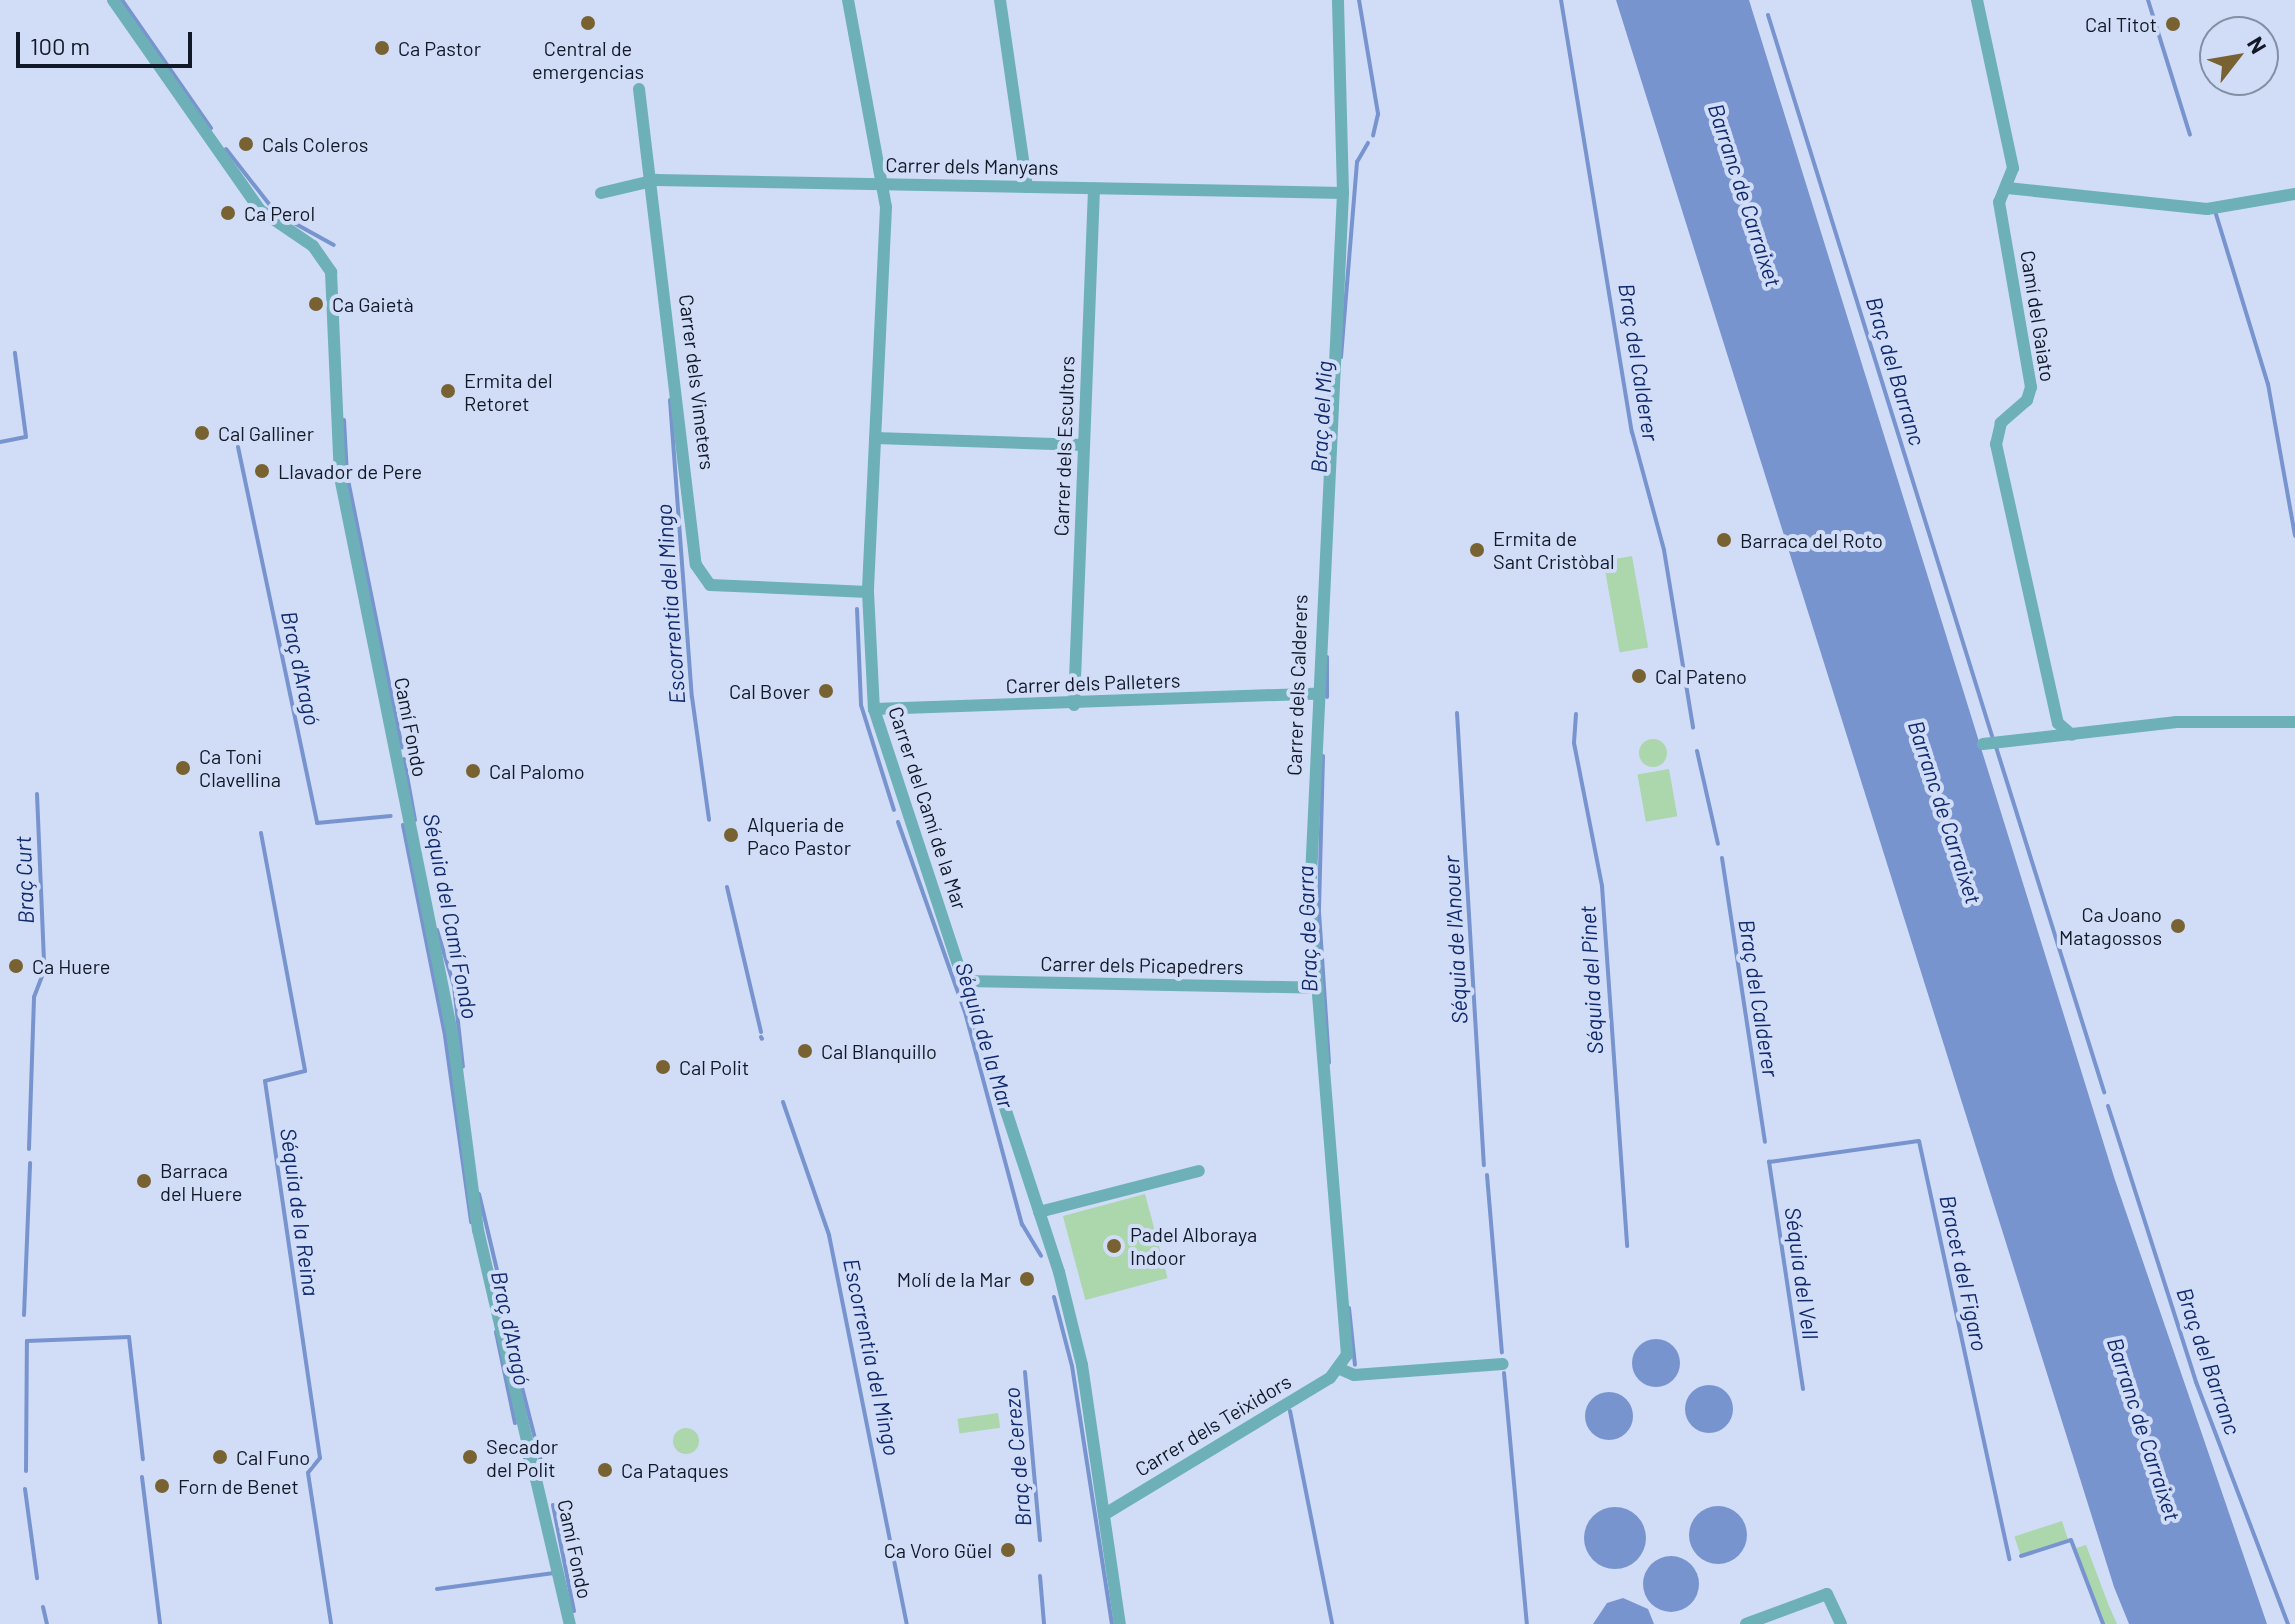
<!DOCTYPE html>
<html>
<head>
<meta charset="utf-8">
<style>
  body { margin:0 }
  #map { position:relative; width:2295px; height:1624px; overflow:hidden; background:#d1ddf7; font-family:Barlow,sans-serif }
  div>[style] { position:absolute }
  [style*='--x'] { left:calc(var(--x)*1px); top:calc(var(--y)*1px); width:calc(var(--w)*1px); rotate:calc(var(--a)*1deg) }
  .green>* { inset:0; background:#acd6ac; transform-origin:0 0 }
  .round { border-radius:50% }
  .water>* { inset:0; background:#7894cf }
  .stream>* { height:4px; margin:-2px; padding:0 2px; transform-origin:2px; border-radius:2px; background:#7894cf }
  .street>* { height:12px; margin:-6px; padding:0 6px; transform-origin:6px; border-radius:6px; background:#6db0b8 }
  .dots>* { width:22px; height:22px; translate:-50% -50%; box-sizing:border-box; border:4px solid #d1ddf7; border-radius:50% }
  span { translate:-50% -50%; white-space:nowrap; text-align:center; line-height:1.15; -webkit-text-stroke:8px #d1ddf7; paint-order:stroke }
  .poi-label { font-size:20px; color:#111827 }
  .right { translate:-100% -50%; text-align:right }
  .left { translate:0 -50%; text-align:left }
  .street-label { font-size:20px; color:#111827 }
  .water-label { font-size:22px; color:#10296d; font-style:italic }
  .north { position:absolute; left:2199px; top:16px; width:80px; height:80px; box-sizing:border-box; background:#d1ddf7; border:2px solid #848ea4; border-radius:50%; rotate:59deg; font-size:22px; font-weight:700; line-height:32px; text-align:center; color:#111827 }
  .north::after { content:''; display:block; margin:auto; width:28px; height:36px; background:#796232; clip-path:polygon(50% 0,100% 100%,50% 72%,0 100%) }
  .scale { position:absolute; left:16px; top:32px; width:176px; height:36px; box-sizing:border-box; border:4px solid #111827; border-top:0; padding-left:10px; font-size:24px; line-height:28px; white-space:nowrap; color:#111827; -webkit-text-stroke:6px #d1ddf7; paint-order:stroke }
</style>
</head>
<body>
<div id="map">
  <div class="green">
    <div style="left:1632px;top:556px;width:93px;height:29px;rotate:80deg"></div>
    <div class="round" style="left:1639px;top:739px;width:28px;height:28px"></div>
    <div style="left:1669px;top:769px;width:48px;height:32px;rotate:80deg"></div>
    <div style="left:1145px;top:1194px;width:87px;height:85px;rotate:75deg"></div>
    <div style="left:998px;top:1413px;width:15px;height:41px;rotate:82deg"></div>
    <div class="round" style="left:673px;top:1428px;width:26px;height:26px"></div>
    <div style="left:2062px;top:1521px;width:19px;height:50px;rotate:72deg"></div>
    <div style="clip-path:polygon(2086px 1545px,2109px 1606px,2117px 1624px,2105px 1624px,2076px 1548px)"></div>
  </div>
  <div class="water">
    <div style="clip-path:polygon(1616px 0,1749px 0,2115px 1180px,2267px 1624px,2129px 1624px,2114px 1587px)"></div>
    <div class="round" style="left:1632px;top:1339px;width:48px;height:48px"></div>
    <div class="round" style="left:1685px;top:1385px;width:48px;height:48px"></div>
    <div class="round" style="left:1585px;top:1392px;width:48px;height:48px"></div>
    <div class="round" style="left:1689px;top:1506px;width:58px;height:58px"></div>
    <div class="round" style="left:1584px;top:1507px;width:62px;height:62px"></div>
    <div class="round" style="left:1643px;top:1556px;width:56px;height:56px"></div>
    <div style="clip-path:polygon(1623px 1598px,1648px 1609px,1654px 1624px,1593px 1624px,1607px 1603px)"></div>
  </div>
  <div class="stream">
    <div style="--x:122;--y:0;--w:156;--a:55.2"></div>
    <div style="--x:1359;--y:0;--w:116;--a:80.5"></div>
    <div style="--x:1378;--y:114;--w:22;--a:103"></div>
    <div style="--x:1561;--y:0;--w:438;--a:80.7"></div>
    <div style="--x:1632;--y:432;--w:122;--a:74.8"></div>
    <div style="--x:1664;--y:550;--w:180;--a:80.7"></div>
    <div style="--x:2148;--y:0;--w:141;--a:72.7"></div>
    <div style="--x:1768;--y:15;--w:755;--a:72.74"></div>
    <div style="--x:226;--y:149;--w:81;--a:52"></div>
    <div style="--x:276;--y:213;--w:66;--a:28.9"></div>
    <div style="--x:2215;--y:211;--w:181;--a:73"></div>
    <div style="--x:2268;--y:384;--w:154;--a:79.9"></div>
    <div style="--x:1341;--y:357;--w:196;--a:-85.3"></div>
    <div style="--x:1357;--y:162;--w:22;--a:-60"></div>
    <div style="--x:670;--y:400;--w:298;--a:85.8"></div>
    <div style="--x:692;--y:697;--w:124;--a:82.1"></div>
    <div style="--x:344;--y:420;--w:55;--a:86.9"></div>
    <div style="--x:347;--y:475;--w:278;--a:78.6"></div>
    <div style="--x:0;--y:442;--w:26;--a:-11"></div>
    <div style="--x:26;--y:437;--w:85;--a:-97.5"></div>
    <div style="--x:238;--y:447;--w:384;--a:78.1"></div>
    <div style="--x:317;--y:823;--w:74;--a:-5.4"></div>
    <div style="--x:857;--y:609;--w:96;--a:87.6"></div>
    <div style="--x:861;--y:705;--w:110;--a:72.6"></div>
    <div style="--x:1327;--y:697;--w:40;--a:-90"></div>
    <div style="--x:1457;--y:713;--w:453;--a:86.6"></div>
    <div style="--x:1576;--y:714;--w:29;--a:94"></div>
    <div style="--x:1574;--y:743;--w:146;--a:78.9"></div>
    <div style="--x:1602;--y:886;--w:361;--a:86"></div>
    <div style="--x:1996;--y:747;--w:362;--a:72.6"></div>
    <div style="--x:1697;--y:751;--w:95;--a:77.3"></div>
    <div style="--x:1323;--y:756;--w:156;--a:91.5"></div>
    <div style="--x:1319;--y:912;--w:151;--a:86.2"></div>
    <div style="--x:404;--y:759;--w:62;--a:79.8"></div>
    <div style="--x:37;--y:794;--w:170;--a:87.6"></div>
    <div style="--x:898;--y:822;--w:201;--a:70.6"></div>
    <div style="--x:965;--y:1012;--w:220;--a:75"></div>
    <div style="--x:1022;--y:1224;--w:37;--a:59"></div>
    <div style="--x:403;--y:825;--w:215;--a:78.7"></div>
    <div style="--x:445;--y:1036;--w:188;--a:82"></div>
    <div style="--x:261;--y:833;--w:242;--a:79.5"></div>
    <div style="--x:305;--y:1071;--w:41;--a:166"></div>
    <div style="--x:265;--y:1081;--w:381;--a:81.7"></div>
    <div style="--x:320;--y:1458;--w:19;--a:129"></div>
    <div style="--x:308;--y:1473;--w:153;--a:81.3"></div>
    <div style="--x:1722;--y:858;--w:287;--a:81.4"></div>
    <div style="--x:727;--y:887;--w:149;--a:76.8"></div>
    <div style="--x:437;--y:930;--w:59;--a:73.1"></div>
    <div style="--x:454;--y:986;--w:81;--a:83.7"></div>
    <div style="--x:761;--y:1037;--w:2;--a:63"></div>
    <div style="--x:783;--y:1102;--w:141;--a:70.9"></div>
    <div style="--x:829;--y:1235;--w:397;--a:78.7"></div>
    <div style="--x:2108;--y:1106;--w:290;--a:72.3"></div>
    <div style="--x:2196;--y:1382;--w:259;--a:69.2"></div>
    <div style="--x:29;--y:1149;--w:152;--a:-88.1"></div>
    <div style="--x:34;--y:997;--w:25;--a:-69"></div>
    <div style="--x:1487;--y:1175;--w:178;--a:85.2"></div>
    <div style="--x:479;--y:1194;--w:117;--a:76.7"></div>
    <div style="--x:1054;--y:1297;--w:71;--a:75.4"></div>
    <div style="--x:1072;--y:1366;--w:261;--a:81.2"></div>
    <div style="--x:1349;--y:1308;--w:57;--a:84"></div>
    <div style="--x:24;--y:1315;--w:152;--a:-87.7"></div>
    <div style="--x:496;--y:1332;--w:93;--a:78.2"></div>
    <div style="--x:516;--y:1364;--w:114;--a:75.7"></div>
    <div style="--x:1025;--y:1372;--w:169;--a:84.9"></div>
    <div style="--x:1504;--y:1373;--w:252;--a:84.8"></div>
    <div style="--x:1803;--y:1389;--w:230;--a:-98.5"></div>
    <div style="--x:1769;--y:1162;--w:151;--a:-8"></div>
    <div style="--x:1919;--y:1141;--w:428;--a:77.8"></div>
    <div style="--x:1290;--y:1411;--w:217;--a:78.8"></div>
    <div style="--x:521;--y:1444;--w:22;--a:74"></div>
    <div style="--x:26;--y:1471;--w:130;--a:-89.6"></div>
    <div style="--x:27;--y:1341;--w:102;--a:-2.2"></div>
    <div style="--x:129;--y:1337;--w:123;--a:83.5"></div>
    <div style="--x:142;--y:1477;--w:148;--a:83"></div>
    <div style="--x:25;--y:1489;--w:90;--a:82.3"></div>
    <div style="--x:553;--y:1505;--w:108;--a:78.8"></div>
    <div style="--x:2021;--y:1556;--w:52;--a:-17.7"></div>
    <div style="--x:2071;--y:1540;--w:90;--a:69.1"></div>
    <div style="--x:1040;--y:1576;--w:48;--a:85.2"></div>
    <div style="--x:437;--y:1589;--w:118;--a:-7.8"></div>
    <div style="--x:43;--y:1607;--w:17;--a:77"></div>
  </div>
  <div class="street">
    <div style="--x:113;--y:0;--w:256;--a:55"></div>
    <div style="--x:260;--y:210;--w:64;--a:34.2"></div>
    <div style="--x:313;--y:246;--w:32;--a:55"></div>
    <div style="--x:331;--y:272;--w:205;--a:87.5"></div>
    <div style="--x:340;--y:477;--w:572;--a:78.61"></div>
    <div style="--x:453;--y:1038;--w:194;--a:82.6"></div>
    <div style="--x:478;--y:1230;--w:405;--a:76.9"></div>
    <div style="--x:848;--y:0;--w:210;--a:79.6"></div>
    <div style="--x:886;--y:207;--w:385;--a:92.7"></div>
    <div style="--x:868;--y:592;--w:117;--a:87.1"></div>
    <div style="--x:874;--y:709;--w:593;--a:71.81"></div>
    <div style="--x:1059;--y:1272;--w:96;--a:76.1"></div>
    <div style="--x:1082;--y:1365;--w:262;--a:81.7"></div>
    <div style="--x:1000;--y:0;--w:189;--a:81.8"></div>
    <div style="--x:1977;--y:0;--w:172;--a:77.9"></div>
    <div style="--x:2013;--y:168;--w:37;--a:112"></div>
    <div style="--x:1999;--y:202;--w:188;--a:80.2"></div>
    <div style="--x:2031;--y:387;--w:14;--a:107"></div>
    <div style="--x:2027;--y:400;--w:35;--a:139"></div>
    <div style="--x:2001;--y:423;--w:22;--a:103"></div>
    <div style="--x:1996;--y:444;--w:286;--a:77.5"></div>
    <div style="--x:2058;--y:723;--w:18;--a:41"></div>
    <div style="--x:639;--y:89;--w:479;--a:83.2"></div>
    <div style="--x:696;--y:565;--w:24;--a:55"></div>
    <div style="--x:710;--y:585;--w:158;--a:2.5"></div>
    <div style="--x:2007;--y:188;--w:201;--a:6"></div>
    <div style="--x:2207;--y:209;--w:89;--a:-9.7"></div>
    <div style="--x:601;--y:193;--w:57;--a:-13.3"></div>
    <div style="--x:656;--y:180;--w:687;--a:1.08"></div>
    <div style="--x:875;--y:438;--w:209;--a:1.9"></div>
    <div style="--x:1074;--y:705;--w:517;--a:-87.78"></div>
    <div style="--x:874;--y:709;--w:440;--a:-2"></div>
    <div style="--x:1983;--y:744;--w:195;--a:-6.5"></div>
    <div style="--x:2177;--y:722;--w:118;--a:0"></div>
    <div style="--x:965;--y:981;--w:353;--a:1.1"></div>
    <div style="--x:1039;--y:1212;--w:165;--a:-14.4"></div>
    <div style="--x:1340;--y:1369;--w:15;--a:23"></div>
    <div style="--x:1354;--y:1375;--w:149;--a:-4.2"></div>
    <div style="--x:1105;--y:1514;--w:263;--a:-31.2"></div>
    <div style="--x:1330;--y:1378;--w:29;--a:-54"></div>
    <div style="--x:1347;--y:1355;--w:458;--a:-94.6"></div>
    <div style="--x:1310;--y:898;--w:706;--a:-87.32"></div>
    <div style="--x:1343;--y:193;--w:193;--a:-91.5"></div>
    <div style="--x:1746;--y:1624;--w:86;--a:-20.3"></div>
    <div style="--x:1827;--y:1594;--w:33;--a:65"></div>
  </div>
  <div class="dots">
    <div style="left:588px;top:23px;background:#796232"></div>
    <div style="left:2173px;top:24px;background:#796232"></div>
    <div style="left:382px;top:48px;background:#796232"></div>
    <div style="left:246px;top:144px;background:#796232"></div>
    <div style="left:228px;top:213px;background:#796232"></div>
    <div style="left:316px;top:304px;background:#796232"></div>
    <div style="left:448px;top:391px;background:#796232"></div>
    <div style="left:202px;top:433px;background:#796232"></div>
    <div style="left:262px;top:471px;background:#796232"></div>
    <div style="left:1724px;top:540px;background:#796232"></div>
    <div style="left:1477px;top:550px;background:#796232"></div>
    <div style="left:1639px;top:676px;background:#796232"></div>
    <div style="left:826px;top:691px;background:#796232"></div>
    <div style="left:183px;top:768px;background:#796232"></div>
    <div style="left:473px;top:771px;background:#796232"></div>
    <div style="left:731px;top:835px;background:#796232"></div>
    <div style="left:2178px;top:926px;background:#796232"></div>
    <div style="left:16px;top:966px;background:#796232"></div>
    <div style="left:805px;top:1051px;background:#796232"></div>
    <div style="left:663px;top:1067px;background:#796232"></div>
    <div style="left:144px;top:1181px;background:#796232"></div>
    <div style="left:1114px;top:1246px;background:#796232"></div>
    <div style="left:1027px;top:1279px;background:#796232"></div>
    <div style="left:220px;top:1457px;background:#796232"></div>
    <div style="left:470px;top:1457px;background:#796232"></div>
    <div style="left:605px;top:1470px;background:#796232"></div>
    <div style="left:162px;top:1486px;background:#796232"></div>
    <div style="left:1008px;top:1550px;background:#796232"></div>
  </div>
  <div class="poi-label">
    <span class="right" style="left:2157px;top:24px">Cal Titot</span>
    <span class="left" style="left:398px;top:48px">Ca Pastor</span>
    <span style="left:588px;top:60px">Central de<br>emergencias</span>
    <span class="left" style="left:262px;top:144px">Cals Coleros</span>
    <span class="left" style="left:244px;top:213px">Ca Perol</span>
    <span class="left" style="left:332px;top:304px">Ca Gaietà</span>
    <span class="left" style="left:464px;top:392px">Ermita del<br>Retoret</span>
    <span class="left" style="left:218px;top:433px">Cal Galliner</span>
    <span class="left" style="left:278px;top:471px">Llavador de Pere</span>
    <span class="left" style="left:1493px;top:550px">Ermita de<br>Sant Cristòbal</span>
    <span class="left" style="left:1740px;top:540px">Barraca del Roto</span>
    <span class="left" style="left:1655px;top:676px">Cal Pateno</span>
    <span class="right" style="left:810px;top:691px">Cal Bover</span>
    <span class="left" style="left:199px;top:768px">Ca Toni<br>Clavellina</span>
    <span class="left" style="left:489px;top:771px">Cal Palomo</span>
    <span class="left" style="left:747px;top:836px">Alqueria de<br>Paco Pastor</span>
    <span class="right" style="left:2162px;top:926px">Ca Joano<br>Matagossos</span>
    <span class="left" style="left:32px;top:966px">Ca Huere</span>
    <span class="left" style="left:821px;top:1051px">Cal Blanquillo</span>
    <span class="left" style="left:679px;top:1067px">Cal Polit</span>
    <span class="left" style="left:160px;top:1182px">Barraca<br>del Huere</span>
    <span class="left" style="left:1130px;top:1246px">Padel Alboraya<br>Indoor</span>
    <span class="right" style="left:1011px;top:1279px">Molí de la Mar</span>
    <span class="left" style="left:486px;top:1458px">Secador<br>del Polit</span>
    <span class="left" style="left:236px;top:1457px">Cal Funo</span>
    <span class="left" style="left:621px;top:1470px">Ca Pataques</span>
    <span class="left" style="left:178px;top:1486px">Forn de Benet</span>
    <span class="right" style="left:992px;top:1550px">Ca Voro Güel</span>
  </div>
  <div class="street-label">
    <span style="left:972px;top:166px;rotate:1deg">Carrer dels Manyans</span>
    <span style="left:2038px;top:316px;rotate:81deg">Camí del Gaiato</span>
    <span style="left:697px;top:382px;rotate:83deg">Carrer dels Vimeters</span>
    <span style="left:1064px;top:446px;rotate:-88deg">Carrer dels Escultors</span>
    <span style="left:1093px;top:683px;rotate:-2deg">Carrer dels Palleters</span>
    <span style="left:1297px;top:685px;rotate:-88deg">Carrer dels Calderers</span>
    <span style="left:411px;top:727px;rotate:79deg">Camí Fondo</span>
    <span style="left:928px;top:808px;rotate:72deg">Carrer del Camí de la Mar</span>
    <span style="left:1142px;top:965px;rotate:1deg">Carrer dels Picapedrers</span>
    <span style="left:1213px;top:1425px;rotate:-31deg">Carrer dels Teixidors</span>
    <span style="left:575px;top:1549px;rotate:78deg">Camí Fondo</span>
  </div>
  <div class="water-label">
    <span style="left:1745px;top:195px;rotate:72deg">Barranc de Carraixet</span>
    <span style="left:1639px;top:362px;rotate:81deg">Braç del Calderer</span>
    <span style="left:1896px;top:371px;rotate:73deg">Braç del Barranc</span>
    <span style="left:1321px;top:417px;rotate:-87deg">Braç del Mig</span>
    <span style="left:670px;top:604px;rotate:-94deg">Escorrentia del Mingo</span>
    <span style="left:301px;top:668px;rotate:78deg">Braç d'Aragó</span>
    <span style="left:1945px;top:812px;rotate:72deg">Barranc de Carraixet</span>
    <span style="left:24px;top:880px;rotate:-92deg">Braç Curt</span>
    <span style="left:451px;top:916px;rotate:79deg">Séquia del Camí Fondo</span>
    <span style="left:1307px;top:929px;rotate:-92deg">Braç de Garra</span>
    <span style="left:1455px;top:940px;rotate:-93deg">Séquia de l'Anouer</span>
    <span style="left:1591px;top:980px;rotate:-93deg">Séquia del Pinet</span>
    <span style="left:1759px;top:998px;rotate:81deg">Braç del Calderer</span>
    <span style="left:985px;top:1035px;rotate:73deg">Séquia de la Mar</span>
    <span style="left:300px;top:1212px;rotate:82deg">Séquia de la Reina</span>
    <span style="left:1802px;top:1273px;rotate:82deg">Séquia del Vell</span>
    <span style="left:1964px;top:1273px;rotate:78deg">Bracet del Figaro</span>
    <span style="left:511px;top:1328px;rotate:78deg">Braç d'Aragó</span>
    <span style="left:872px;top:1357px;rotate:78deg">Escorrentia del Mingo</span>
    <span style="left:2209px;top:1361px;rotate:71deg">Braç del Barranc</span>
    <span style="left:2144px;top:1429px;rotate:72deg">Barranc de Carraixet</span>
    <span style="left:1017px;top:1457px;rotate:-95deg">Braç de Cerezo</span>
  </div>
  <div class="north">N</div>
  <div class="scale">100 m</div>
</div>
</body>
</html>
